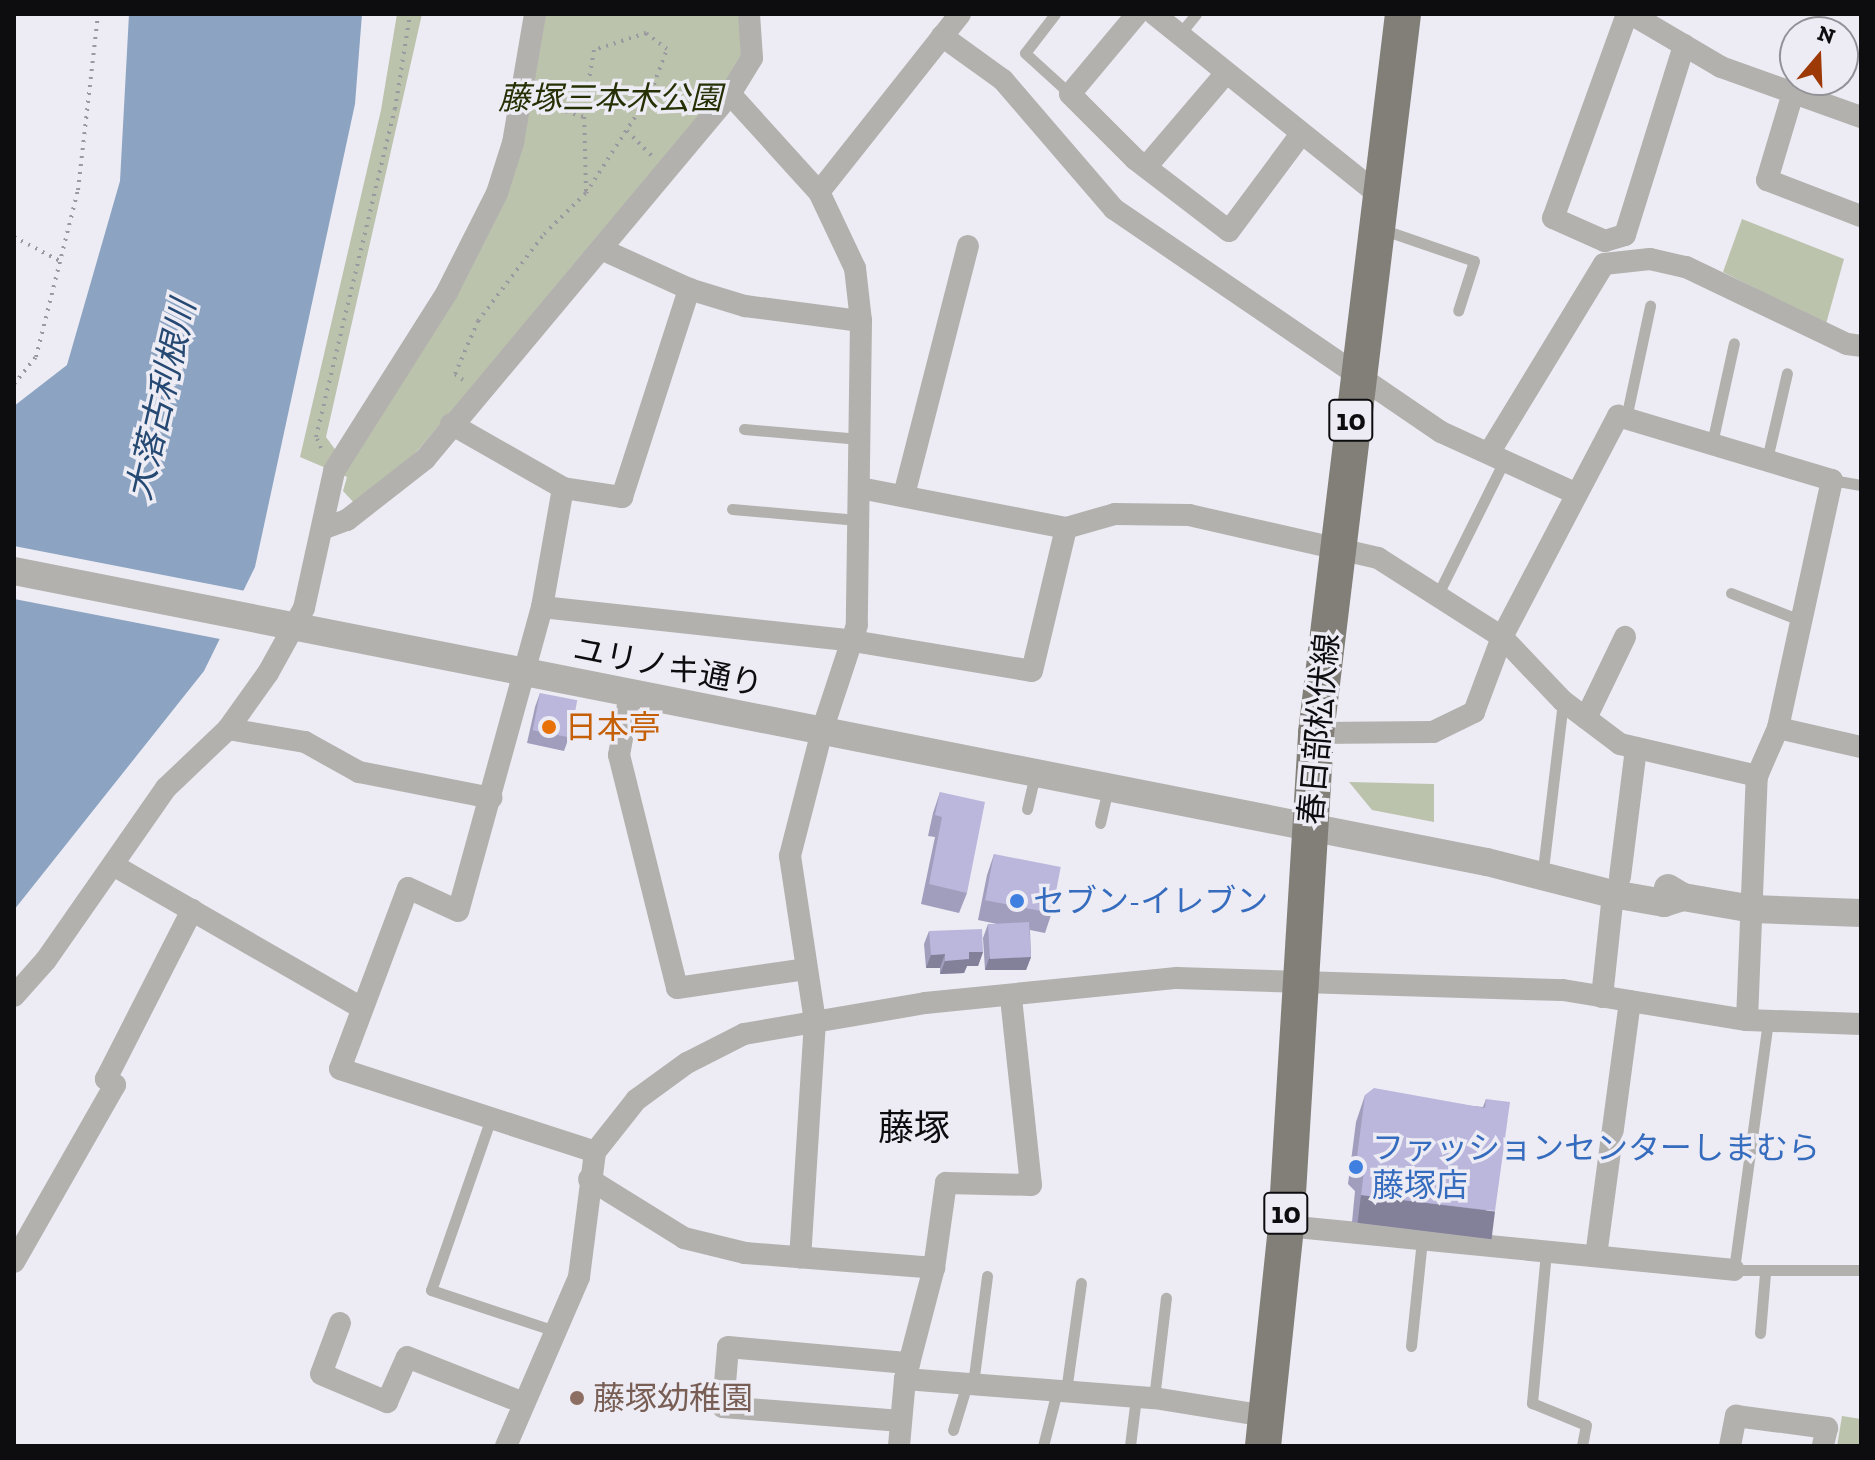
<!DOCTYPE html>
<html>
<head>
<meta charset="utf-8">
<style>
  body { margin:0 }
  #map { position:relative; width:1875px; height:1460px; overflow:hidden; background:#edecf4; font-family:"Zilla Slab","Noto Sans JP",serif }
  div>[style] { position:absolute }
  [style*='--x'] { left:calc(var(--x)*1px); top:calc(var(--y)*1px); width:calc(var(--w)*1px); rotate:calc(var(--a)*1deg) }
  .green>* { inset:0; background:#bbc3ad }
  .water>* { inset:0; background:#8ca4c2 }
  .pier>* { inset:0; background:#edecf4; transform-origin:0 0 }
  .path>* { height:4px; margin-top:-2px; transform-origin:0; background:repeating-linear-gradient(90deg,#9a999f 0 2px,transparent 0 8px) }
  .service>* { height:11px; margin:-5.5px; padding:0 5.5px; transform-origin:5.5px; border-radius:5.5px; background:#b3b1ae }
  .minor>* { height:22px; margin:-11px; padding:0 11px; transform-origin:11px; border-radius:11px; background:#b3b1ae }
  .tertiary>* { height:28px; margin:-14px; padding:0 14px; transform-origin:14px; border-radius:14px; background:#b3b1ae }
  .primary>* { height:36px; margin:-18px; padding:0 18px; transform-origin:18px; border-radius:18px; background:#827f79 }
  .wall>* { inset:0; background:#a19dbd }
  .shaded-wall>* { inset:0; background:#83809a; transform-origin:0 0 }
  .building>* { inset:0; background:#bbb7dc; transform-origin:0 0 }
  .dots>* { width:22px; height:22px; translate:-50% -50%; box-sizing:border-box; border:4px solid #edecf4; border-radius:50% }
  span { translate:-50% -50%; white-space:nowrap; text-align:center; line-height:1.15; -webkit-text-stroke:7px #edecf4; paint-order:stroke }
  .shield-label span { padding:2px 6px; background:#edecf4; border:2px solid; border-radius:6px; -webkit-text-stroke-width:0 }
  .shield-label { font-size:30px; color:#0d0c0f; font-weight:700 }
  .park-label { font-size:32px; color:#253004; font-style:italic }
  .street-label { font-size:32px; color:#0d0c0f }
  .food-label { font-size:32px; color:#c56008 }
  .left { translate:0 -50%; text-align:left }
  .shop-label { font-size:32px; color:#366cbe }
  .education-label { font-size:32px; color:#785e54 }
  .water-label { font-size:34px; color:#264973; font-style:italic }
  .quarter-label { font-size:36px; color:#0d0c0f }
  .frame { position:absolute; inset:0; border:16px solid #0d0c0f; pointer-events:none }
  .north { position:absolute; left:1779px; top:16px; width:80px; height:80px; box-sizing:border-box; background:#edecf4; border:2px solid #939298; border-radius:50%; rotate:19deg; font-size:22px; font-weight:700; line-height:32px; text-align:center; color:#0d0c0f }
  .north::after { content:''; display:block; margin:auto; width:28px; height:36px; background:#9d3907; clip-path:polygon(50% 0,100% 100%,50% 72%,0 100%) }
</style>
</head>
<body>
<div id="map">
  <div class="green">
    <div style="clip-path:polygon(397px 14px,422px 14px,326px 437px,337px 452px,466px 275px,542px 14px,740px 14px,744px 54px,724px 88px,443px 421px,399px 472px,357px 506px,343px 491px,347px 477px,300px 457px,381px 110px)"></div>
    <div style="clip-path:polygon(1742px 219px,1844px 259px,1826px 324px,1723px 272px)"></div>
    <div style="clip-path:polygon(1349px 782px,1434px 784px,1434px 822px,1372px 810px)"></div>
    <div style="clip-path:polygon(1842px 1416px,1861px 1419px,1861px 1446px,1837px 1446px)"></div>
  </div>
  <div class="water">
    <div style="clip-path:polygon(129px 14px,362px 14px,355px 104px,255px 567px,204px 671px,14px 910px,14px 406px,67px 365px,120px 181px)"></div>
  </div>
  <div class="pier">
    <div style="left:14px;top:546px;width:237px;height:52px;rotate:11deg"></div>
  </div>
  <div class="path">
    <div style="--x:543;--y:104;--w:43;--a:17.6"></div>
    <div style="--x:627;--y:131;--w:35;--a:45"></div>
    <div style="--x:14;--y:237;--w:52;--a:27.6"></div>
    <div style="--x:463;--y:380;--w:10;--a:-143"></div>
    <div style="--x:455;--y:374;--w:58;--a:-66.5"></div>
    <div style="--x:478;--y:321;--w:109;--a:-52.8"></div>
    <div style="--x:544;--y:234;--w:59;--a:-44.3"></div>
    <div style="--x:586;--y:193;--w:120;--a:-57.2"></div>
    <div style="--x:651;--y:92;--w:46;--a:-69.6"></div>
    <div style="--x:667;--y:49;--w:26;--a:-143"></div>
    <div style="--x:646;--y:33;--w:55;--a:161.9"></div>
    <div style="--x:594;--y:50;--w:60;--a:99.6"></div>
    <div style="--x:584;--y:109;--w:84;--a:88.6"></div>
    <div style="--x:14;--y:384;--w:35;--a:-51"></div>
    <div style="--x:36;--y:357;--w:172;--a:-75.9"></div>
    <div style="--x:78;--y:190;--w:177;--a:-83.5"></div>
    <div style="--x:321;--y:448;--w:12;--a:-114"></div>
    <div style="--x:316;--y:437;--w:337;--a:-76.5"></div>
    <div style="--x:395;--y:109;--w:96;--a:-81"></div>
  </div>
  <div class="service">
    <div style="--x:1055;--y:14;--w:49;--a:127.6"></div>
    <div style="--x:1025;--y:53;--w:61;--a:42.3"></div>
    <div style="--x:1179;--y:35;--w:27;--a:-51"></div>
    <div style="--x:1381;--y:229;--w:98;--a:19"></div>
    <div style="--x:1474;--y:261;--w:52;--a:107.7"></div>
    <div style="--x:1626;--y:418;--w:115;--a:-77.9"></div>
    <div style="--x:744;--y:429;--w:116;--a:4.9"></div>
    <div style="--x:1712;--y:443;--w:102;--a:-77.6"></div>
    <div style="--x:1767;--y:459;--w:88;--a:-76.9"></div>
    <div style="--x:1832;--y:480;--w:29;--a:10"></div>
    <div style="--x:732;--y:509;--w:126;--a:5"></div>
    <div style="--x:1731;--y:593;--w:79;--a:21.4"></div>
    <div style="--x:1437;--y:596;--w:151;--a:-63.6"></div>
    <div style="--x:1027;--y:809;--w:36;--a:-77"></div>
    <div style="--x:1100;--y:823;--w:36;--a:-77"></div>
    <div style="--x:1544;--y:861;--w:161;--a:-83.2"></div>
    <div style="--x:1768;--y:1021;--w:251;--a:97.8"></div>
    <div style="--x:1734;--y:1270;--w:127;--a:0"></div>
    <div style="--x:491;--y:1118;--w:182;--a:109.2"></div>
    <div style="--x:431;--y:1290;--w:131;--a:18.3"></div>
    <div style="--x:1546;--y:1252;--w:152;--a:95.3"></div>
    <div style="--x:1532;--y:1403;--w:58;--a:22.2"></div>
    <div style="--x:1586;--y:1425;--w:21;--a:101"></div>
    <div style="--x:1760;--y:1333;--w:60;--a:-85.2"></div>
    <div style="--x:1411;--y:1346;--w:107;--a:-84.1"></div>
    <div style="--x:973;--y:1384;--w:109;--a:-82.6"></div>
    <div style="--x:1066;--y:1391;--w:109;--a:-82.1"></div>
    <div style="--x:1154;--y:1398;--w:101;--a:-83.2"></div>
    <div style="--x:953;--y:1430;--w:48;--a:-73.1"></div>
    <div style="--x:1043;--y:1446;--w:57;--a:-75.7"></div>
    <div style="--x:1130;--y:1446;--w:49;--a:-83"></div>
  </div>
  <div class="minor">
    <div style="--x:1137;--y:14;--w:104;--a:129.9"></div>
    <div style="--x:1070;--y:94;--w:92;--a:45"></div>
    <div style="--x:1135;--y:159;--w:118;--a:37.5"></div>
    <div style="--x:1229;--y:231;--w:121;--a:-53.4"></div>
    <div style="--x:1154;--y:14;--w:287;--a:38.8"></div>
    <div style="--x:1627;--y:14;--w:217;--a:109.9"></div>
    <div style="--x:1553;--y:218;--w:57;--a:23.9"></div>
    <div style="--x:1605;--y:241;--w:21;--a:-17"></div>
    <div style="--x:1625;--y:235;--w:199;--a:-72.7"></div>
    <div style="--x:1631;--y:14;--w:104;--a:30.5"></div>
    <div style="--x:1721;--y:67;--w:149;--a:19.7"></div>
    <div style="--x:942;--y:36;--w:75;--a:35.8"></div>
    <div style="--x:1003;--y:80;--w:170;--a:49.3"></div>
    <div style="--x:1114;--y:209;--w:396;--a:34.3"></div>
    <div style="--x:1441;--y:432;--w:147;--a:24.5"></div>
    <div style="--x:1793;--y:93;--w:91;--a:106.6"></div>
    <div style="--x:1767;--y:180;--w:101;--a:21"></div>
    <div style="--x:730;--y:94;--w:132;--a:47.8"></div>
    <div style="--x:819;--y:192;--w:84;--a:64.7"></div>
    <div style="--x:855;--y:268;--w:53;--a:83.5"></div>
    <div style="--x:861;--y:321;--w:304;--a:90.8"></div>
    <div style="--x:857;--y:625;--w:112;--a:108.3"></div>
    <div style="--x:822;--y:731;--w:129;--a:104.4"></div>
    <div style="--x:790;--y:856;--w:167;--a:81.4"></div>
    <div style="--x:815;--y:1021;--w:237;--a:93.6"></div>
    <div style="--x:1146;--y:167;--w:123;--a:-49.6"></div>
    <div style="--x:819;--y:192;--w:227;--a:-51.6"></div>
    <div style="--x:601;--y:249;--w:97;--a:24.4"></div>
    <div style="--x:689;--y:289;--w:59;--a:16.9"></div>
    <div style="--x:745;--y:306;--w:117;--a:7.4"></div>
    <div style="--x:451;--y:424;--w:129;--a:29.7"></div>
    <div style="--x:563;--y:488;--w:60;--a:8.7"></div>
    <div style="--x:622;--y:497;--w:219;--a:-72.1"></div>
    <div style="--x:1489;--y:453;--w:221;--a:-58.7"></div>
    <div style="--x:1604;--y:264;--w:46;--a:-6.2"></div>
    <div style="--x:1650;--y:259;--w:37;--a:13"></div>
    <div style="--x:1686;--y:267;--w:178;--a:25.6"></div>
    <div style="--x:1847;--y:344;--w:14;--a:8"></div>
    <div style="--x:563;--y:488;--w:121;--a:100"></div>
    <div style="--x:542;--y:607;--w:315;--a:105.4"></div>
    <div style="--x:458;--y:911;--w:55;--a:-155.3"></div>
    <div style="--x:408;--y:888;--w:193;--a:110.6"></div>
    <div style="--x:340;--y:1069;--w:268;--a:18"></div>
    <div style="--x:860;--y:488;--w:210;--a:11"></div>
    <div style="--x:1066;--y:528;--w:51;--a:-15.9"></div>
    <div style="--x:1115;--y:514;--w:74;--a:0.8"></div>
    <div style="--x:1189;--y:515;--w:194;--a:12.8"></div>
    <div style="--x:1378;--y:558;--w:147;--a:32.5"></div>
    <div style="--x:1502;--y:637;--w:88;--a:46.4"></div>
    <div style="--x:1563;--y:701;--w:71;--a:37"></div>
    <div style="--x:1620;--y:744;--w:141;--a:13.1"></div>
    <div style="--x:904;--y:495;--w:257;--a:-75.6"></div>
    <div style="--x:322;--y:529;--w:27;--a:-20"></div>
    <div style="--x:347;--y:520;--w:99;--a:-38"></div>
    <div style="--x:425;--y:459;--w:476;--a:-50.1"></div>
    <div style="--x:730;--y:94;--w:42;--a:-58.6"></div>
    <div style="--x:752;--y:58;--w:44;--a:-93.9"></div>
    <div style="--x:542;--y:607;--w:313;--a:6.2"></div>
    <div style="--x:853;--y:641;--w:181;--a:9.5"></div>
    <div style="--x:1032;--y:671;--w:147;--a:-76.6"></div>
    <div style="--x:630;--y:694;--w:62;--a:100.2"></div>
    <div style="--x:619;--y:755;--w:240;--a:76"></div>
    <div style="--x:677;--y:988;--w:130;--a:-8.4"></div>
    <div style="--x:1586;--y:718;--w:90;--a:-64.3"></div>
    <div style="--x:228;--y:729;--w:78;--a:9.6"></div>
    <div style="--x:305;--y:742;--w:62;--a:29.1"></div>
    <div style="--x:359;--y:772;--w:135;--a:11.1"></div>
    <div style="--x:1316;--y:733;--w:117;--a:-0.5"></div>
    <div style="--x:1433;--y:732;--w:46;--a:-26"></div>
    <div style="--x:1474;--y:712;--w:80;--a:-69.5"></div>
    <div style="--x:1502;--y:637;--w:250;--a:-62.3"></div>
    <div style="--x:1618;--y:416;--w:223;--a:16.7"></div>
    <div style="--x:1832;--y:480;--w:254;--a:102.3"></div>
    <div style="--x:113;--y:865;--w:287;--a:29.9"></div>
    <div style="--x:1620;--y:877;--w:130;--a:-82.9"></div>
    <div style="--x:14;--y:996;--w:48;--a:-48.4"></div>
    <div style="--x:46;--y:960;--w:210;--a:-55.1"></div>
    <div style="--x:166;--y:788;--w:86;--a:-43.6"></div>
    <div style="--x:228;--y:729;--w:69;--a:-54.5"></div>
    <div style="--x:268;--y:673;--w:74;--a:-61"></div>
    <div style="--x:304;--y:608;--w:140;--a:-77.6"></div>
    <div style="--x:334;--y:471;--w:212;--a:-57.7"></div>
    <div style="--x:447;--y:292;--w:111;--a:-63.2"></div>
    <div style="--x:497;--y:193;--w:52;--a:-72.3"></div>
    <div style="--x:513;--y:143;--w:131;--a:-80.3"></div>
    <div style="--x:1602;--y:997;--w:104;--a:-83.9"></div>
    <div style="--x:1747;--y:1020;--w:244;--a:-87.7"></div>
    <div style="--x:1757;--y:776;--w:52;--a:-66.4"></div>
    <div style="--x:1778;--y:728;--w:85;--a:12.9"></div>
    <div style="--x:589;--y:1179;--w:112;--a:31.8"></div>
    <div style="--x:684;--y:1238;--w:63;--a:13.8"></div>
    <div style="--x:745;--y:1253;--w:190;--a:4.5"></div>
    <div style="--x:1286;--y:1226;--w:450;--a:5.6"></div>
    <div style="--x:1596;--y:1256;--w:257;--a:-82.4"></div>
    <div style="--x:14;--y:1262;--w:204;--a:-60.3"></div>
    <div style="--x:115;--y:1085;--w:11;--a:-146"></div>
    <div style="--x:106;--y:1079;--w:190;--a:-63"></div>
    <div style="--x:340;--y:1323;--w:54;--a:110.4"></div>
    <div style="--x:321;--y:1374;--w:72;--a:23"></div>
    <div style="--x:387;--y:1402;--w:49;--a:-66"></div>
    <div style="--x:407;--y:1357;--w:126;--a:21.5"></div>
    <div style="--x:905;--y:1379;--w:250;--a:4.4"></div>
    <div style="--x:1154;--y:1398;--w:114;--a:9.1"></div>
    <div style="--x:901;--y:1421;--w:179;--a:-175.5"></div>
    <div style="--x:723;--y:1407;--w:60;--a:-85.2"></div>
    <div style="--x:728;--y:1347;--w:182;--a:5.1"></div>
    <div style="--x:506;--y:1446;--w:184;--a:-66.6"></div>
    <div style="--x:579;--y:1277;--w:126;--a:-82.7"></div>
    <div style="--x:595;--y:1152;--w:66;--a:-51.7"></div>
    <div style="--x:636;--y:1100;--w:63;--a:-36"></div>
    <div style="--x:687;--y:1063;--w:64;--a:-27"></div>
    <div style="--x:744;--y:1034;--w:184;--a:-9.7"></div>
    <div style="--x:925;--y:1003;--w:253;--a:-5.7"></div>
    <div style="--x:1177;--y:978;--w:386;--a:1.8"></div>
    <div style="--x:1563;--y:990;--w:186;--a:9.3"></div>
    <div style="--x:1747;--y:1020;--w:114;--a:2"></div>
    <div style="--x:899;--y:1446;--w:67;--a:-84.9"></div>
    <div style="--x:905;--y:1379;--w:115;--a:-75.4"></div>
    <div style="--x:934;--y:1268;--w:86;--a:-82"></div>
    <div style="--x:946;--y:1183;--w:85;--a:1.3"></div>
    <div style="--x:1031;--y:1185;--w:189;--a:-96.1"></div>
    <div style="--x:1730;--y:1446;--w:31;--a:-79"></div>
    <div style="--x:1736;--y:1416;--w:92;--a:7.5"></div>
    <div style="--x:1827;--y:1428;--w:18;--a:103"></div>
  </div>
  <div class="tertiary">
    <div style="--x:14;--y:571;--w:1501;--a:11.18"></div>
    <div style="--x:1487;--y:862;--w:130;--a:14.3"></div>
    <div style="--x:1613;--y:894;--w:52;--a:10"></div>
    <div style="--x:1664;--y:903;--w:20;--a:-18"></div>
    <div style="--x:1668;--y:888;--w:17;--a:31"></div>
    <div style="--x:1683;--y:897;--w:71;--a:9.7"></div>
    <div style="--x:1753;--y:909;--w:108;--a:2.1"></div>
  </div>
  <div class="primary">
    <div style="--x:1263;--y:1446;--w:221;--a:-84"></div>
    <div style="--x:1286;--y:1226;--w:494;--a:-86.5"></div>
    <div style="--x:1316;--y:733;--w:724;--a:-83.1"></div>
  </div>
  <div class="wall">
    <div style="clip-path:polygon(540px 693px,569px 737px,564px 751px,527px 743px,535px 707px)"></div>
    <div style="clip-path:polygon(940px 792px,967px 893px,959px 913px,921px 904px,935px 837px,928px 836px,933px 813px)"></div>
    <div style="clip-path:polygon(994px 854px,1052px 912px,1045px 933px,1030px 930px,1031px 957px,1026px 970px,985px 970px,983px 938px,988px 924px,997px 924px,978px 920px,987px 875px)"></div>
    <div style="clip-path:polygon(929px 931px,983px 952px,978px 966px,967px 966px,964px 973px,940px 974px,940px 968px,926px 968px,924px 944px)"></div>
    <div style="clip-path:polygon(1365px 1095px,1483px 1107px,1486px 1099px,1486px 1238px,1352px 1222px,1355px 1191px,1348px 1184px,1356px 1122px)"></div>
  </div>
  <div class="shaded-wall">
    <div style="clip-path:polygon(969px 952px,983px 952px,978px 966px,967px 966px,964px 973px,940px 974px,945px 961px)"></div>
    <div style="clip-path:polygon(945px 954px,940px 968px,926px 968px,931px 955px)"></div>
    <div style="clip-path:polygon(990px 956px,1031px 957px,1026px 970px,985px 970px)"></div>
    <div style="left:1361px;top:1195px;width:135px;height:28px;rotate:7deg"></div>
  </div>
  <div class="building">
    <div style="left:540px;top:693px;width:38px;height:38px;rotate:11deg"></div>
    <div style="clip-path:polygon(940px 792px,985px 802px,967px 893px,929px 884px,942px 817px,935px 815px)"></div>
    <div style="left:994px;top:854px;width:68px;height:47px;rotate:11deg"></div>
    <div style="left:1029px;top:922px;width:35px;height:41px;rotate:87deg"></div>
    <div style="clip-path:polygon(982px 929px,983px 952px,969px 952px,969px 959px,945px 961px,945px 954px,931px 955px,929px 931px)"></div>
    <div style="clip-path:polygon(1374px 1088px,1485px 1108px,1486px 1099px,1510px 1102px,1495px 1211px,1361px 1195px,1365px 1164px,1357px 1157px,1365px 1095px)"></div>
  </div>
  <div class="dots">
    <div style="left:549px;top:727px;background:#e8710a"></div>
    <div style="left:1017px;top:901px;background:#3f7fe0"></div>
    <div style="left:1356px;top:1167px;background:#3f7fe0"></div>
    <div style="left:577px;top:1398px;background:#8d6e63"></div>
  </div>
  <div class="shield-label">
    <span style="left:1351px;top:420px">10</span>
    <span style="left:1286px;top:1213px">10</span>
  </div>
  <div class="park-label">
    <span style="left:610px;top:98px">藤塚三本木公園</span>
  </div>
  <div class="street-label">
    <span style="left:668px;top:667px;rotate:11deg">ユリノキ通り</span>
    <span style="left:1319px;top:729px;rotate:-85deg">春日部松伏線</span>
  </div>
  <div class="food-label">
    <span class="left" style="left:565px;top:727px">日本亭</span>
  </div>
  <div class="shop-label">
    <span class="left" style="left:1033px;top:901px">セブン-イレブン</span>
    <span class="left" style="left:1372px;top:1167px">ファッションセンターしまむら<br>藤塚店</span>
  </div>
  <div class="education-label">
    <span class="left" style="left:593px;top:1398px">藤塚幼稚園</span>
  </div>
  <div class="water-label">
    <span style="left:161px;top:400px;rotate:-77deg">大落古利根川</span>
  </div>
  <div class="quarter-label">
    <span style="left:914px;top:1128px">藤塚</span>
  </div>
  <div class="frame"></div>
  <div class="north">N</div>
</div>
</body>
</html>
